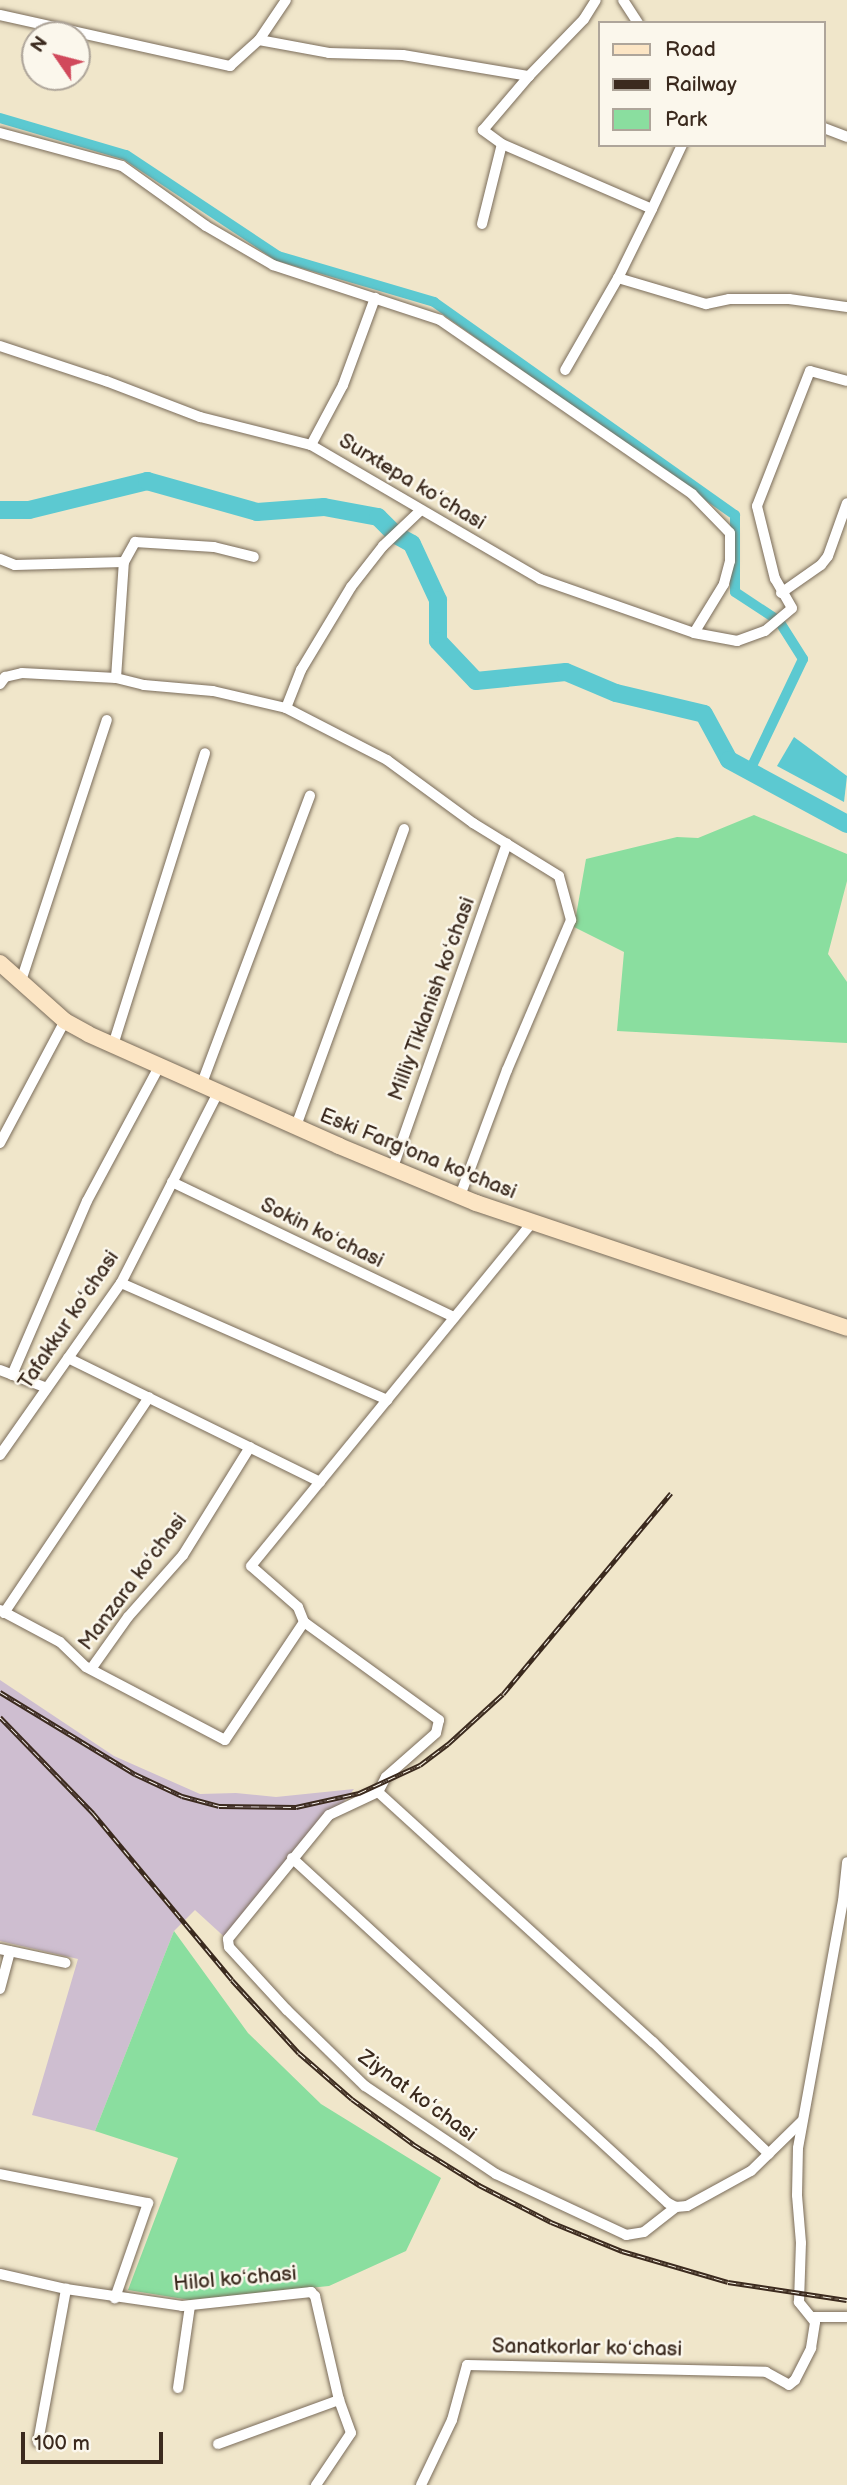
<!DOCTYPE html>
<html>
<head>
<meta charset="utf-8">
<style>
  body { margin:0 }
  #map { position:relative; width:847px; height:2485px; overflow:hidden; background:#f0e6ca; font-family:"Balsamiq Sans",sans-serif }
  div>[style] { position:absolute }
  [style*='--x'] { left:calc(var(--x)*1px); top:calc(var(--y)*1px); width:calc(var(--w)*1px); rotate:calc(var(--a)*1deg) }
  .industrial>* { inset:0; background:#cebed0 }
  .green>* { inset:0; background:#8ade9f }
  .water>* { inset:0; background:#5cc9d1 }
  .canal>* { height:10px; margin:-5px; padding:0 5px; transform-origin:5px; border-radius:5px; background:#5cc9d1 }
  .river>* { height:18px; margin:-9px; padding:0 9px; transform-origin:9px; border-radius:9px; background:#5cc9d1 }
  .roads { filter:drop-shadow(0 0 2px #7a6c5a) drop-shadow(0 0 2px #7a6c5a) }
  .street>* { height:10px; margin:-5px; padding:0 5px; transform-origin:5px; border-radius:5px; background:#fff }
  .secondary>* { height:16px; margin:-8px; padding:0 8px; transform-origin:8px; border-radius:8px; background:#fce5c4 }
  .rail>* { height:5px; margin-top:-2.5px; transform-origin:0; background:repeating-linear-gradient(90deg,#fbf7ec 0 8px,#3b2a1e 0 16px); box-sizing:border-box; border-block:2px solid #3b2a1e }
  span { translate:-50% -50%; white-space:nowrap; text-align:center; line-height:1.15; -webkit-text-stroke:5px #fbf7ec; paint-order:stroke }
  .street-label { font-size:21px; color:#3b2a1e }
  .legend { position:absolute; left:598px; top:21px; width:228px; height:126px; box-sizing:border-box; background:#fbf7ec; border:2px solid #aea59a; margin:0; padding:9px 12px; list-style:none; font-size:21px; color:#3b2a1e }
  .legend li { display:flex; align-items:center; gap:14px; height:35px }
  .legend b { width:35px; border:2px solid #aea59a }
  .north { position:absolute; left:21px; top:21px; width:70px; height:70px; box-sizing:border-box; background:#fbf7ec; border:2px solid #aea59a; border-radius:50%; rotate:305deg; font-size:19px; font-weight:700; line-height:28px; text-align:center; color:#3b2a1e }
  .north::after { content:''; display:block; margin:auto; width:24px; height:32px; background:#d1495b; clip-path:polygon(50% 0,100% 100%,50% 72%,0 100%) }
  .scale { position:absolute; left:21px; top:2432px; width:142px; height:32px; box-sizing:border-box; border:4px solid #3b2a1e; border-top:0; padding-left:9px; font-size:21px; line-height:24px; white-space:nowrap; color:#3b2a1e; -webkit-text-stroke:5px #fbf7ec; paint-order:stroke }
</style>
</head>
<body>
<div id="map">
  <div class="industrial">
    <div style="clip-path:polygon(0 1680px,114px 1756px,200px 1794px,236px 1793px,276px 1797px,354px 1789px,230px 1942px,195px 1910px,174px 1931px,95px 2131px,32px 2115px,78px 1959px,0 1941px)"></div>
  </div>
  <div class="green">
    <div style="clip-path:polygon(754px 815px,847px 854px,847px 881px,828px 954px,847px 982px,847px 1043px,617px 1031px,624px 952px,574px 927px,586px 859px,677px 837px,698px 838px)"></div>
    <div style="clip-path:polygon(174px 1931px,248px 2033px,321px 2104px,441px 2178px,406px 2251px,329px 2286px,190px 2300px,128px 2290px,178px 2158px,95px 2131px)"></div>
  </div>
  <div class="water">
    <div style="clip-path:polygon(794px 737px,847px 776px,844px 802px,777px 766px)"></div>
  </div>
  <div class="canal">
    <div style="--x:0;--y:118;--w:131;--a:16.4"></div>
    <div style="--x:126;--y:155;--w:182;--a:33.6"></div>
    <div style="--x:278;--y:256;--w:163;--a:16.4"></div>
    <div style="--x:434;--y:302;--w:369;--a:35.3"></div>
    <div style="--x:735;--y:515;--w:77;--a:90"></div>
    <div style="--x:735;--y:592;--w:53;--a:33.4"></div>
    <div style="--x:779;--y:621;--w:45;--a:57.7"></div>
    <div style="--x:803;--y:659;--w:123;--a:115.5"></div>
  </div>
  <div class="river">
    <div style="--x:0;--y:510;--w:29;--a:0"></div>
    <div style="--x:29;--y:510;--w:122;--a:-13.8"></div>
    <div style="--x:147;--y:481;--w:114;--a:15.7"></div>
    <div style="--x:257;--y:512;--w:67;--a:-4.3"></div>
    <div style="--x:324;--y:507;--w:55;--a:10.5"></div>
    <div style="--x:378;--y:517;--w:25;--a:45"></div>
    <div style="--x:396;--y:535;--w:18;--a:29"></div>
    <div style="--x:412;--y:544;--w:62;--a:65.1"></div>
    <div style="--x:438;--y:600;--w:41;--a:90"></div>
    <div style="--x:438;--y:641;--w:55;--a:46.5"></div>
    <div style="--x:476;--y:681;--w:90;--a:-5.7"></div>
    <div style="--x:566;--y:672;--w:54;--a:22.8"></div>
    <div style="--x:616;--y:693;--w:90;--a:13.4"></div>
    <div style="--x:704;--y:714;--w:52;--a:61.5"></div>
    <div style="--x:729;--y:760;--w:134;--a:28.5"></div>
  </div>
  <div class="roads">
    <div class="street">
      <div style="--x:623;--y:0;--w:27;--a:57"></div>
      <div style="--x:0;--y:15;--w:236;--a:12.5"></div>
      <div style="--x:230;--y:66;--w:39;--a:-42"></div>
      <div style="--x:259;--y:40;--w:48;--a:-56"></div>
      <div style="--x:259;--y:40;--w:71;--a:10.5"></div>
      <div style="--x:329;--y:53;--w:74;--a:1.5"></div>
      <div style="--x:403;--y:55;--w:128;--a:9.5"></div>
      <div style="--x:529;--y:76;--w:79;--a:-46"></div>
      <div style="--x:584;--y:19;--w:22;--a:-58"></div>
      <div style="--x:824;--y:128;--w:25;--a:21"></div>
      <div style="--x:0;--y:133;--w:126;--a:15.1"></div>
      <div style="--x:122;--y:166;--w:103;--a:35.5"></div>
      <div style="--x:206;--y:226;--w:78;--a:30.2"></div>
      <div style="--x:273;--y:265;--w:176;--a:18.2"></div>
      <div style="--x:440;--y:320;--w:306;--a:34.6"></div>
      <div style="--x:692;--y:494;--w:54;--a:45.7"></div>
      <div style="--x:730;--y:533;--w:28;--a:90"></div>
      <div style="--x:730;--y:561;--w:24;--a:105"></div>
      <div style="--x:724;--y:584;--w:57;--a:121.5"></div>
      <div style="--x:502;--y:144;--w:163;--a:23.4"></div>
      <div style="--x:652;--y:209;--w:77;--a:116.2"></div>
      <div style="--x:618;--y:278;--w:106;--a:119.9"></div>
      <div style="--x:652;--y:209;--w:71;--a:-64.9"></div>
      <div style="--x:482;--y:224;--w:82;--a:-76"></div>
      <div style="--x:502;--y:144;--w:24;--a:-144"></div>
      <div style="--x:483;--y:130;--w:71;--a:-49.6"></div>
      <div style="--x:618;--y:278;--w:92;--a:16.5"></div>
      <div style="--x:706;--y:304;--w:24;--a:-12"></div>
      <div style="--x:729;--y:299;--w:60;--a:0"></div>
      <div style="--x:789;--y:299;--w:59;--a:7.9"></div>
      <div style="--x:0;--y:346;--w:112;--a:18.3"></div>
      <div style="--x:106;--y:381;--w:101;--a:21"></div>
      <div style="--x:200;--y:417;--w:114;--a:14.2"></div>
      <div style="--x:311;--y:445;--w:265;--a:30.3"></div>
      <div style="--x:540;--y:579;--w:163;--a:19.3"></div>
      <div style="--x:694;--y:633;--w:44;--a:10.5"></div>
      <div style="--x:737;--y:641;--w:30;--a:-20"></div>
      <div style="--x:765;--y:631;--w:35;--a:-40"></div>
      <div style="--x:792;--y:608;--w:34;--a:-120"></div>
      <div style="--x:775;--y:579;--w:75;--a:-103.9"></div>
      <div style="--x:757;--y:506;--w:145;--a:-68.6"></div>
      <div style="--x:810;--y:371;--w:38;--a:15"></div>
      <div style="--x:311;--y:445;--w:68;--a:-61.9"></div>
      <div style="--x:343;--y:385;--w:93;--a:-69.8"></div>
      <div style="--x:0;--y:559;--w:16;--a:22"></div>
      <div style="--x:15;--y:565;--w:109;--a:-1.6"></div>
      <div style="--x:781;--y:593;--w:49;--a:-35"></div>
      <div style="--x:821;--y:565;--w:11;--a:-52"></div>
      <div style="--x:828;--y:556;--w:56;--a:-70.3"></div>
      <div style="--x:116;--y:678;--w:29;--a:14"></div>
      <div style="--x:144;--y:685;--w:69;--a:5"></div>
      <div style="--x:213;--y:691;--w:75;--a:13.1"></div>
      <div style="--x:286;--y:708;--w:114;--a:27.2"></div>
      <div style="--x:387;--y:760;--w:107;--a:36.2"></div>
      <div style="--x:473;--y:823;--w:101;--a:31.6"></div>
      <div style="--x:559;--y:876;--w:46;--a:74.7"></div>
      <div style="--x:571;--y:920;--w:163;--a:113.1"></div>
      <div style="--x:507;--y:1070;--w:134;--a:110.5"></div>
      <div style="--x:0;--y:684;--w:9;--a:-54"></div>
      <div style="--x:5;--y:677;--w:17;--a:-13"></div>
      <div style="--x:22;--y:673;--w:94;--a:3"></div>
      <div style="--x:116;--y:678;--w:116;--a:-86.1"></div>
      <div style="--x:124;--y:562;--w:23;--a:-61"></div>
      <div style="--x:135;--y:542;--w:79;--a:3.6"></div>
      <div style="--x:214;--y:547;--w:41;--a:14"></div>
      <div style="--x:286;--y:708;--w:41;--a:-68.5"></div>
      <div style="--x:301;--y:670;--w:97;--a:-58.9"></div>
      <div style="--x:351;--y:587;--w:52;--a:-52"></div>
      <div style="--x:383;--y:546;--w:51;--a:-43.4"></div>
      <div style="--x:20;--y:984;--w:278;--a:-71.8"></div>
      <div style="--x:113;--y:1045;--w:306;--a:-72.5"></div>
      <div style="--x:202;--y:1083;--w:307;--a:-69.4"></div>
      <div style="--x:296;--y:1126;--w:316;--a:-70"></div>
      <div style="--x:0;--y:1143;--w:138;--a:-62"></div>
      <div style="--x:393;--y:1167;--w:343;--a:-70.6"></div>
      <div style="--x:172;--y:1182;--w:313;--a:25.6"></div>
      <div style="--x:121;--y:1283;--w:291;--a:23.7"></div>
      <div style="--x:68;--y:1358;--w:281;--a:26.2"></div>
      <div style="--x:0;--y:1370;--w:50;--a:21"></div>
      <div style="--x:12;--y:1375;--w:189;--a:-66.7"></div>
      <div style="--x:87;--y:1201;--w:154;--a:-61.8"></div>
      <div style="--x:0;--y:1455;--w:210;--a:-54.9"></div>
      <div style="--x:121;--y:1283;--w:216;--a:-63"></div>
      <div style="--x:0;--y:1610;--w:68;--a:28.1"></div>
      <div style="--x:60;--y:1642;--w:36;--a:44"></div>
      <div style="--x:86;--y:1667;--w:157;--a:27.7"></div>
      <div style="--x:225;--y:1740;--w:142;--a:-56.2"></div>
      <div style="--x:304;--y:1622;--w:16;--a:-112"></div>
      <div style="--x:298;--y:1607;--w:62;--a:-138.9"></div>
      <div style="--x:251;--y:1566;--w:443;--a:-50.7"></div>
      <div style="--x:4;--y:1613;--w:260;--a:-56.1"></div>
      <div style="--x:304;--y:1622;--w:167;--a:36"></div>
      <div style="--x:439;--y:1720;--w:13;--a:103"></div>
      <div style="--x:436;--y:1733;--w:67;--a:138.7"></div>
      <div style="--x:386;--y:1777;--w:17;--a:118"></div>
      <div style="--x:91;--y:1669;--w:64;--a:-54.6"></div>
      <div style="--x:128;--y:1617;--w:83;--a:-48.4"></div>
      <div style="--x:183;--y:1555;--w:127;--a:-58.2"></div>
      <div style="--x:378;--y:1792;--w:54;--a:154.9"></div>
      <div style="--x:329;--y:1815;--w:160;--a:129.2"></div>
      <div style="--x:228;--y:1939;--w:8;--a:83"></div>
      <div style="--x:229;--y:1947;--w:86;--a:47.4"></div>
      <div style="--x:287;--y:2010;--w:109;--a:44.3"></div>
      <div style="--x:365;--y:2086;--w:158;--a:33.9"></div>
      <div style="--x:496;--y:2174;--w:144;--a:25.1"></div>
      <div style="--x:626;--y:2235;--w:18;--a:-9"></div>
      <div style="--x:644;--y:2232;--w:41;--a:-38"></div>
      <div style="--x:378;--y:1792;--w:372;--a:42.3"></div>
      <div style="--x:653;--y:2042;--w:161;--a:44"></div>
      <div style="--x:292;--y:1858;--w:510;--a:42.54"></div>
      <div style="--x:668;--y:2203;--w:9;--a:27"></div>
      <div style="--x:676;--y:2207;--w:11;--a:-5"></div>
      <div style="--x:687;--y:2206;--w:73;--a:-28.7"></div>
      <div style="--x:751;--y:2171;--w:71;--a:-44.4"></div>
      <div style="--x:0;--y:1949;--w:67;--a:12"></div>
      <div style="--x:0;--y:1989;--w:39;--a:-75"></div>
      <div style="--x:0;--y:2174;--w:151;--a:11.1"></div>
      <div style="--x:148;--y:2203;--w:101;--a:109.2"></div>
      <div style="--x:0;--y:2274;--w:68;--a:12.8"></div>
      <div style="--x:66;--y:2289;--w:117;--a:8.3"></div>
      <div style="--x:182;--y:2306;--w:130;--a:-6.2"></div>
      <div style="--x:311;--y:2292;--w:6;--a:45"></div>
      <div style="--x:315;--y:2296;--w:107;--a:77"></div>
      <div style="--x:339;--y:2400;--w:35;--a:70"></div>
      <div style="--x:351;--y:2433;--w:63;--a:123.9"></div>
      <div style="--x:813;--y:2317;--w:34;--a:0"></div>
      <div style="--x:178;--y:2388;--w:83;--a:-81.7"></div>
      <div style="--x:38;--y:2442;--w:156;--a:-79.6"></div>
      <div style="--x:218;--y:2444;--w:129;--a:-20"></div>
      <div style="--x:421;--y:2485;--w:72;--a:-64.5"></div>
      <div style="--x:452;--y:2420;--w:57;--a:-74.7"></div>
      <div style="--x:467;--y:2365;--w:299;--a:1.3"></div>
      <div style="--x:766;--y:2372;--w:26;--a:29"></div>
      <div style="--x:789;--y:2385;--w:8;--a:-40"></div>
      <div style="--x:795;--y:2380;--w:36;--a:-63"></div>
      <div style="--x:811;--y:2348;--w:26;--a:-81"></div>
      <div style="--x:815;--y:2322;--w:26;--a:-129"></div>
      <div style="--x:799;--y:2302;--w:59;--a:-88.1"></div>
      <div style="--x:801;--y:2243;--w:48;--a:-94.8"></div>
      <div style="--x:797;--y:2195;--w:47;--a:-88.8"></div>
      <div style="--x:798;--y:2148;--w:251;--a:-79.7"></div>
      <div style="--x:843;--y:1901;--w:39;--a:-84"></div>
    </div>
    <div class="secondary">
      <div style="--x:0;--y:963;--w:87;--a:41.7"></div>
      <div style="--x:65;--y:1021;--w:26;--a:29"></div>
      <div style="--x:88;--y:1034;--w:275;--a:24"></div>
      <div style="--x:339;--y:1146;--w:148;--a:22.6"></div>
      <div style="--x:476;--y:1203;--w:391;--a:18.6"></div>
    </div>
  </div>
  <div class="rail">
    <div style="--x:0;--y:1692;--w:158;--a:31.3"></div>
    <div style="--x:135;--y:1774;--w:52;--a:25.1"></div>
    <div style="--x:182;--y:1796;--w:38;--a:15"></div>
    <div style="--x:219;--y:1806;--w:77;--a:0.7"></div>
    <div style="--x:296;--y:1807;--w:65;--a:-12.5"></div>
    <div style="--x:359;--y:1793;--w:67;--a:-24.7"></div>
    <div style="--x:420;--y:1765;--w:35;--a:-37"></div>
    <div style="--x:448;--y:1744;--w:74;--a:-42.3"></div>
    <div style="--x:503;--y:1694;--w:262;--a:-50.1"></div>
    <div style="--x:0;--y:1717;--w:134;--a:45.9"></div>
    <div style="--x:93;--y:1813;--w:217;--a:50.2"></div>
    <div style="--x:232;--y:1980;--w:99;--a:47.5"></div>
    <div style="--x:299;--y:2053;--w:70;--a:41"></div>
    <div style="--x:352;--y:2099;--w:76;--a:36.4"></div>
    <div style="--x:413;--y:2144;--w:78;--a:31.8"></div>
    <div style="--x:479;--y:2185;--w:81;--a:27.2"></div>
    <div style="--x:551;--y:2222;--w:77;--a:22.2"></div>
    <div style="--x:622;--y:2251;--w:110;--a:16.3"></div>
    <div style="--x:728;--y:2282;--w:120;--a:8.6"></div>
  </div>
  <div class="street-label">
    <span style="left:412px;top:482px;rotate:31deg">Surxtepa koʻchasi</span>
    <span style="left:432px;top:999px;rotate:-70deg">Milliy Tiklanish koʻchasi</span>
    <span style="left:418px;top:1154px;rotate:22deg">Eski Farg'ona ko'chasi</span>
    <span style="left:322px;top:1233px;rotate:26deg">Sokin koʻchasi</span>
    <span style="left:69px;top:1320px;rotate:-56deg">Tafakkur koʻchasi</span>
    <span style="left:133px;top:1582px;rotate:-53deg">Manzara koʻchasi</span>
    <span style="left:417px;top:2096px;rotate:36deg">Ziynat koʻchasi</span>
    <span style="left:235px;top:2279px;rotate:-5deg">Hilol koʻchasi</span>
    <span style="left:587px;top:2348px;rotate:1deg">Sanatkorlar koʻchasi</span>
  </div>
  <ul class="legend">
  <li><b style="height:9px;background:#fce5c4"></b>Road</li>
  <li><b style="height:9px;background:#3b2a1e"></b>Railway</li>
  <li><b style="height:19px;background:#8ade9f"></b>Park</li>
  </ul>
  <div class="north">N</div>
  <div class="scale">100 m</div>
</div>
</body>
</html>
